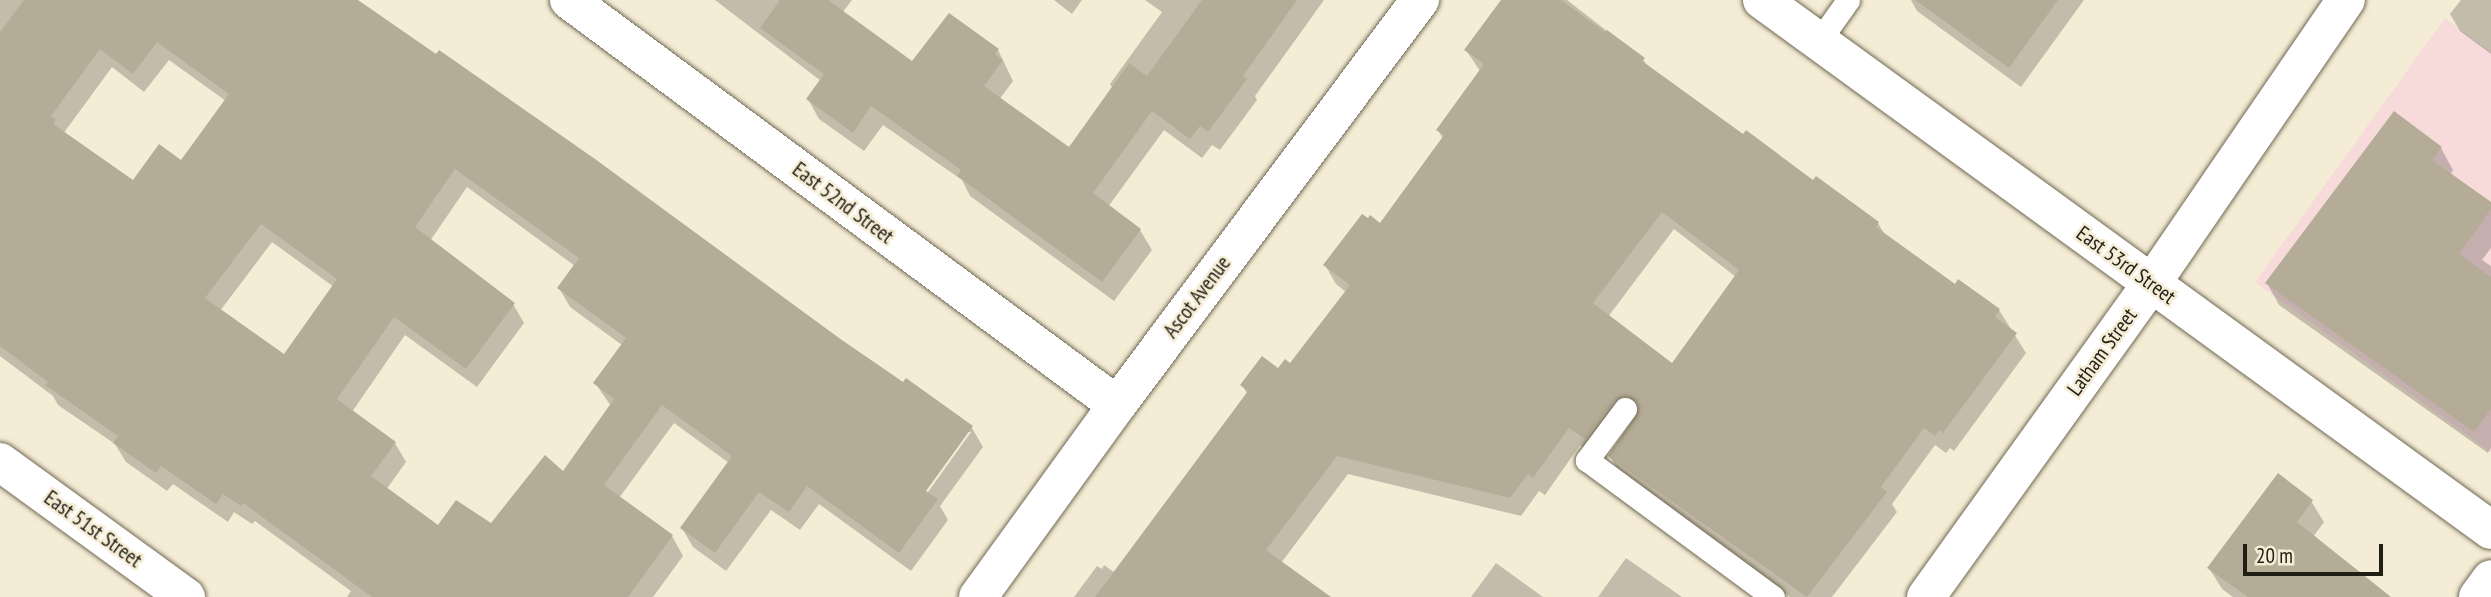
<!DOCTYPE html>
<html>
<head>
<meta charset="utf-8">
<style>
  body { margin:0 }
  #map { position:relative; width:2491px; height:597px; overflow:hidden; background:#f5ecd5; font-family:"PT Sans Narrow",sans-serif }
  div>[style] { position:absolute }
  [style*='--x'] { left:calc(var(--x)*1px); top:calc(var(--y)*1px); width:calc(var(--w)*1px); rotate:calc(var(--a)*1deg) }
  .education>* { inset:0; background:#f6dbda }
  .shadow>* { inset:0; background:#0003 }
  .building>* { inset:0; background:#b5ac97 }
  .roads { filter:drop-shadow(0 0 2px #706854) drop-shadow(0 0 2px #706854) }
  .lane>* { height:23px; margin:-11.5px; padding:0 11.5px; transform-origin:11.5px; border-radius:11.5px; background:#fff }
  .street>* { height:38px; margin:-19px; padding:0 19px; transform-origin:19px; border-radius:19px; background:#fff }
  .secondary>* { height:38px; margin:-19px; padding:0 19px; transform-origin:19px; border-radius:19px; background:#fff }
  span { translate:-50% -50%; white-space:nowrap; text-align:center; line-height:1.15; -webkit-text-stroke:5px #f5ecd5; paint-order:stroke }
  .street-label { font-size:21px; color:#211e16 }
  .scale { position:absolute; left:2243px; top:544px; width:140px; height:32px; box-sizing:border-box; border:4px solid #211e16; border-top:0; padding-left:9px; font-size:21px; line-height:24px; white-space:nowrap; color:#211e16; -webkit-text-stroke:5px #f5ecd5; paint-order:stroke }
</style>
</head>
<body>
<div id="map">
  <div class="education">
    <div style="clip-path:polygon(2445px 18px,2491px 52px,2491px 452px,2255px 282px)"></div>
  </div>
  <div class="shadow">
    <div style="clip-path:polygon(evenodd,0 0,355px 0,838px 340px,972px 428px,983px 447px,940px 506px,948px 520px,911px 571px,819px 504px,800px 530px,771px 510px,726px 571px,693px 547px,682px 528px,729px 463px,674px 423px,619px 498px,672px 536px,683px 556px,653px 597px,347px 597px,351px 591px,255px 521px,252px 524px,234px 512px,228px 522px,173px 484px,167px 491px,126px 462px,115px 444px,58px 405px,53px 396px,0 356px,0 0,169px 60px,226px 101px,181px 163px,133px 182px,63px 134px,112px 67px,144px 92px,169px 60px,0 0,467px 187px,575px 266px,559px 288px,570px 307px,622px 345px,595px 383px,611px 406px,564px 473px,492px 525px,439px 528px,386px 490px,406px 462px,395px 443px,352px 412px,405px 335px,477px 387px,524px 323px,513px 304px,430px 241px,467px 187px,0 0,272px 242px,334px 287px,284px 356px,220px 311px,272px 242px,0 0,966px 432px,971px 432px,923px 499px,920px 497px,966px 432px)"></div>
    <div style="clip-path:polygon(715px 0,852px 0,842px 13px,912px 63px,998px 50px,1013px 81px,999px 100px,1069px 149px,1113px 89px,1110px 84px,1162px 12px,1145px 0,1324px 0,1255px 96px,1257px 100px,1220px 150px,1212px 145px,1202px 158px,1164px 130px,1108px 207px,1140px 230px,1152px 250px,1114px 301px,970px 196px,962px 180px,883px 125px,864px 151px,819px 119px,808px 99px,821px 81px)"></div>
    <div style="clip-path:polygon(1054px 0,1082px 0,1072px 14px)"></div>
    <div style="clip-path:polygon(evenodd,1503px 0,1567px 0,1643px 59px,1648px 67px,1743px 136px,1878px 223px,1885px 235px,1955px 286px,1999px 310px,2026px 353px,1954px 451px,1950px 448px,1946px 453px,1935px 445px,1892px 504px,1897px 512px,1832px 597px,1790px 597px,1620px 474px,1610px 456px,1641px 412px,1624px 419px,1596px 457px,1580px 445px,1545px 495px,1539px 491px,1521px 516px,1348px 474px,1281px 563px,1327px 597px,1074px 597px,1097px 566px,1102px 569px,1104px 565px,1115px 573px,1248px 395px,1242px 385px,1290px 365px,1346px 292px,1336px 284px,1325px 265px,1381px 225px,1443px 139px,1438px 130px,1480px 71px,1466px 50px,1503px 0,1674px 229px,1736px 277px,1672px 365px,1608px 317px,1674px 229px)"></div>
    <div style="clip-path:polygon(1911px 0,2084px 0,2021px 87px,1917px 11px)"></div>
    <div style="clip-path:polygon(2461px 0,2491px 0,2491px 54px,2460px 31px,2450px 14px)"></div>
    <div style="clip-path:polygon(2441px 148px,2453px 170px,2450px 175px,2491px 204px,2491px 248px,2482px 260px,2491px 266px,2491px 448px,2488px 453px,2279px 305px,2267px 283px)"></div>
    <div style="clip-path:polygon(2311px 501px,2324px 522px,2313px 537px,2364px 575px,2382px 597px,2233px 597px,2222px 589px,2209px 568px)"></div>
    <div style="clip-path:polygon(1626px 558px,1682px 597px,1598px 597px)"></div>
    <div style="clip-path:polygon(1496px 563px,1543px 597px,1471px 597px)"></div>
  </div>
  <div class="building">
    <div style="clip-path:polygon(evenodd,24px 0,358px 0,436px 54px,439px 50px,595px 159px,839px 338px,903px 382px,906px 378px,973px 426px,926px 491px,938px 499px,899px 553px,807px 486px,789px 512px,759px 492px,715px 553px,680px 528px,732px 456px,662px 405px,604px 485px,673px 535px,628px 597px,372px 597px,243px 503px,241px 506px,223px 494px,216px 504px,161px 466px,156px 473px,113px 443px,118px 436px,45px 385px,48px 382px,0 346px,0 32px,24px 0,157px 42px,229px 94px,181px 160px,159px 144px,133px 180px,53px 124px,56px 120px,51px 116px,100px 49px,133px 74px,157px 42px,24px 0,455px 169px,579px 258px,557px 288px,626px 338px,593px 383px,614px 399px,563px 471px,545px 455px,491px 523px,456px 500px,438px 525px,371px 476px,396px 442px,337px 399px,394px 317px,466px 369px,515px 303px,415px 227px,455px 169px,24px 0,261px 224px,337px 279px,284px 354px,205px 298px,261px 224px)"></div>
    <div style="clip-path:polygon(780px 0,828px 0,912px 61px,949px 13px,999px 49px,995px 54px,1003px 60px,984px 86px,1069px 147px,1129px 63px,1147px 76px,1202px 0,1297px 0,1243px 76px,1247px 79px,1208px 132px,1200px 126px,1190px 139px,1152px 111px,1093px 193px,1141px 229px,1102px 282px,957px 176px,961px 170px,871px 106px,853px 133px,806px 99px,824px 74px,760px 28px)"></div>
    <div style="clip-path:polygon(evenodd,1501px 0,1561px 0,1605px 32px,1607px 30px,1645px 58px,1642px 61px,1743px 134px,1746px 130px,1813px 180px,1816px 176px,1879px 222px,1876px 227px,1955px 284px,1958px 279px,2000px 309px,1995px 317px,2017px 333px,1943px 433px,1939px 430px,1935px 436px,1924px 428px,1881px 487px,1887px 492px,1807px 597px,1608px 456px,1639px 411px,1638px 403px,1626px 395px,1614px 401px,1585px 439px,1569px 428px,1533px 478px,1528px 474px,1510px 498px,1337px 456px,1266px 550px,1331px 597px,1095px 597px,1248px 391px,1240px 385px,1262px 356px,1278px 368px,1285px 359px,1290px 363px,1350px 285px,1323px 265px,1362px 214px,1368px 218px,1370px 215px,1380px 223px,1444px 135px,1436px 130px,1484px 64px,1464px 50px,1501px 0,1662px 212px,1739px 270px,1672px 363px,1593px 303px,1662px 212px)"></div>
    <div style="clip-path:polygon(1915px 0,2058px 0,2009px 68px)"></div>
    <div style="clip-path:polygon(2394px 111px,2442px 147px,2432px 160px,2491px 202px,2491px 209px,2459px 254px,2491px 277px,2491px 409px,2474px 432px,2265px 283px)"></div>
    <div style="clip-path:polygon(2278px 473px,2313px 500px,2297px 522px,2391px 597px,2248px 597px,2207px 568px)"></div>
  </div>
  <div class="roads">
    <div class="lane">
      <div style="--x:1819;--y:41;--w:50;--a:-54.7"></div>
      <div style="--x:1625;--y:409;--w:64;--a:126.7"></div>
      <div style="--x:1587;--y:460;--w:231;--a:36.4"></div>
    </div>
    <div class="street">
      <div style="--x:569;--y:0;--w:681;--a:36.47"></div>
      <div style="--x:1762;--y:0;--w:901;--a:36.02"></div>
      <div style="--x:0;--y:462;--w:230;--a:36"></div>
      <div style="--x:978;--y:597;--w:237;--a:-54.1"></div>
      <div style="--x:1117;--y:405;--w:506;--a:-53.2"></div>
      <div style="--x:1926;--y:597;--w:387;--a:-54.3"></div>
      <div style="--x:2152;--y:283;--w:343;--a:-55.6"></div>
    </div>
    <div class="secondary">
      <div style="--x:2478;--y:597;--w:22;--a:-54"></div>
    </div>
  </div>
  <div class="street-label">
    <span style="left:843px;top:203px;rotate:37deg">East 52nd Street</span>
    <span style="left:2126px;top:265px;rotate:36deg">East 53rd Street</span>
    <span style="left:1197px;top:297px;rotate:-53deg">Ascot Avenue</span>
    <span style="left:2102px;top:352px;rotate:-54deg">Latham Street</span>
    <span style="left:93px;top:529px;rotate:36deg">East 51st Street</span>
  </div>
  <div class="scale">20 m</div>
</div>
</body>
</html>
